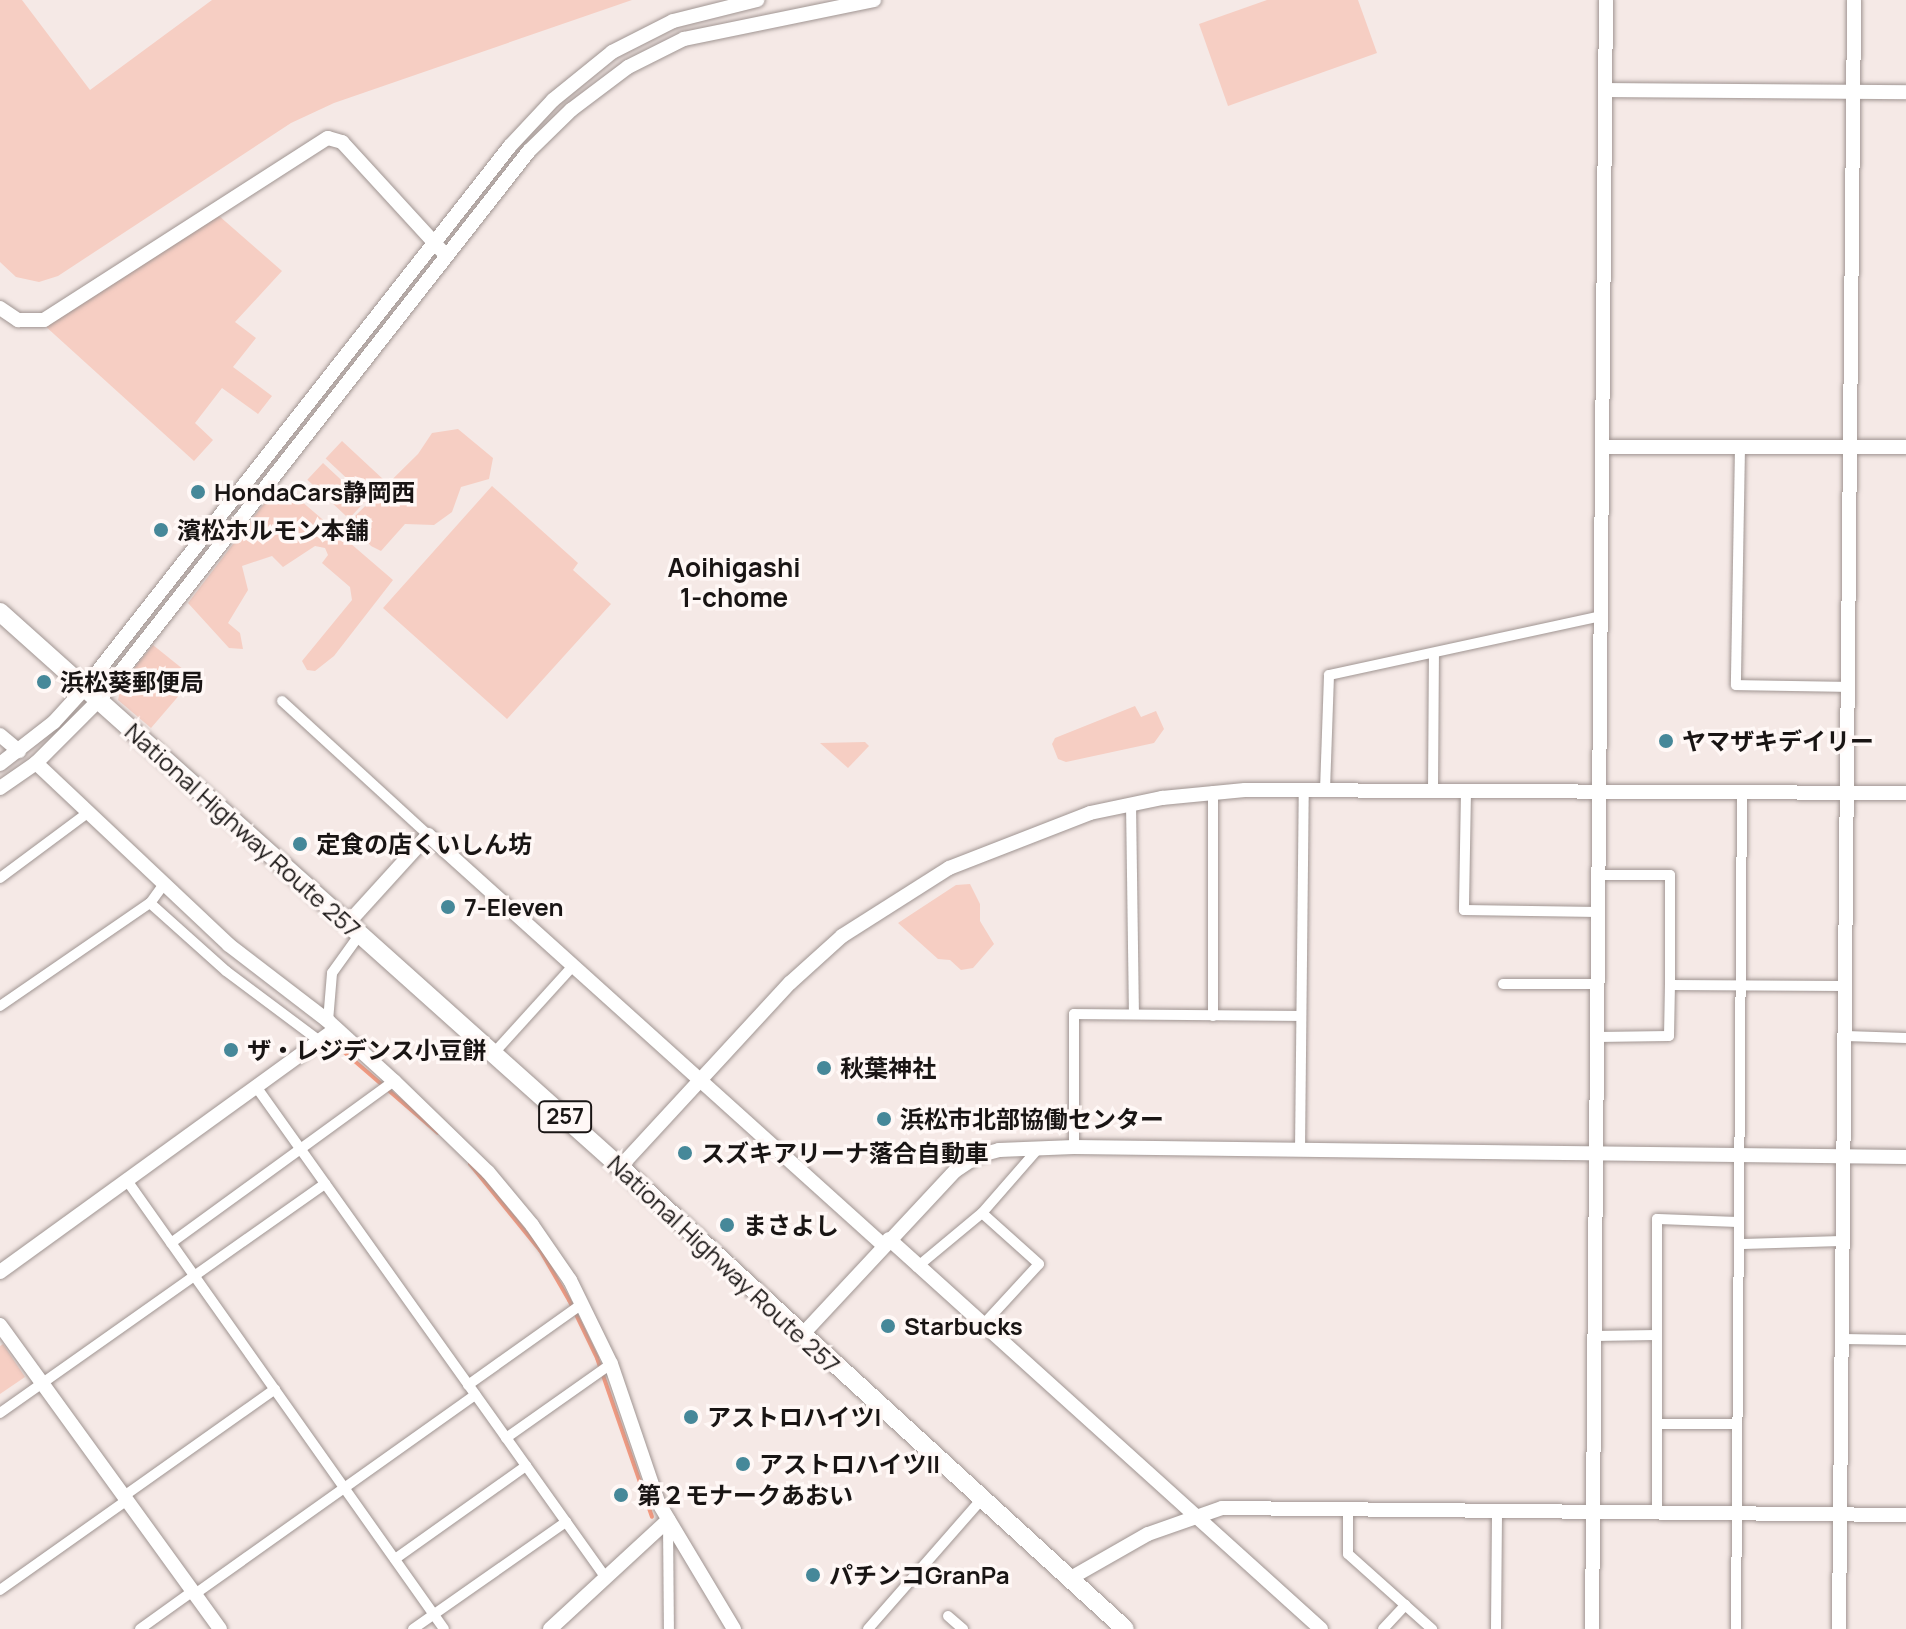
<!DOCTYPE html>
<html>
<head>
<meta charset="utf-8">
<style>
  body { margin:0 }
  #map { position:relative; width:1906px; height:1629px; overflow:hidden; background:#f5e9e6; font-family:Manrope,"Noto Sans JP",sans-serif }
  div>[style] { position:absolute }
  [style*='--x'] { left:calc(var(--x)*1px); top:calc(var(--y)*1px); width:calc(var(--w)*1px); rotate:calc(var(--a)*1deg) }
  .green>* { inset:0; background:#f6cec3; transform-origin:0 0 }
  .stream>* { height:4px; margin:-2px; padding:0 2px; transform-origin:2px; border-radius:2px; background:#f4997f }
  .roads { filter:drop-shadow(0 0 2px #a09592) drop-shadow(0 0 2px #a09592) }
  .street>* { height:10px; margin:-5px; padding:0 5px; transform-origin:5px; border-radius:5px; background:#fff }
  .secondary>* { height:14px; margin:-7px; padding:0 7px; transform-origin:7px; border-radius:7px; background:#fff }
  .highway>* { height:18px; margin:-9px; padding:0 9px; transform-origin:9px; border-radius:9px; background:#fff }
  .dots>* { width:22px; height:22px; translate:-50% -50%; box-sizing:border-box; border:4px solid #fff8f6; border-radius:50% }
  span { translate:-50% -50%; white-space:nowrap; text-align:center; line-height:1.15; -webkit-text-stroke:7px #fff8f6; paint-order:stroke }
  .shield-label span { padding:2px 6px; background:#fff8f6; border:2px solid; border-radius:6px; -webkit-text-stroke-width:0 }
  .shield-label { font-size:22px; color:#191514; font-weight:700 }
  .poi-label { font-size:24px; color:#191514; font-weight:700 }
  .left { translate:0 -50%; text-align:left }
  .street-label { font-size:24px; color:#191514 }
  .neighbourhood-label { font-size:26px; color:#191514; font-weight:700 }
</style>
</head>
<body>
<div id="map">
  <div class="green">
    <div style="clip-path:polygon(0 0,22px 0,90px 90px,212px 0,632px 0,334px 103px,291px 123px,58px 276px,39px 282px,16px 277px,0 262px)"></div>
    <div style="clip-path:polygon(1267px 0,1358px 0,1377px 53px,1228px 106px,1199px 24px)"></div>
    <div style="clip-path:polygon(218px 215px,282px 271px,235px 322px,256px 338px,233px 367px,272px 396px,258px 414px,222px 388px,195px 423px,213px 440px,194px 461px,44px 325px)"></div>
    <div style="clip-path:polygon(458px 429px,493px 458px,489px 479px,461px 487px,452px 512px,434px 525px,405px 524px,381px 551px,371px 546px,349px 522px,418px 454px,432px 433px)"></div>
    <div style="left:342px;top:441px;width:57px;height:24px;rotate:43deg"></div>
    <div style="left:323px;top:463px;width:57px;height:23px;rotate:43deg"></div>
    <div style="clip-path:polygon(492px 486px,578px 563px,573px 570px,611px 604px,507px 719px,383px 608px)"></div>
    <div style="clip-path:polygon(293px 494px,393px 580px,334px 656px,315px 671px,307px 670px,302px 661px,352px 600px,350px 587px,322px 563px,328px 555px,325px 548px,315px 546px,283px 567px,272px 556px,242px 566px,248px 590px,228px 623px,240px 633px,243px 649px,229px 648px,188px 603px,269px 497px)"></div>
    <div style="clip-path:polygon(153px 645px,194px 678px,151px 728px,118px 700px,122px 683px)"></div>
    <div style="clip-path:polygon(1135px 706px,1141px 717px,1156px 711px,1164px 729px,1154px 743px,1066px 762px,1058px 759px,1052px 744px,1055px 738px)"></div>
    <div style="clip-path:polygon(865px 742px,869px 746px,848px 768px,820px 743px)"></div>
    <div style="clip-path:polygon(970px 884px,980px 904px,980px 921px,994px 944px,973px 968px,961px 970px,950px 960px,938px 959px,898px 923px,956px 885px)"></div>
    <div style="clip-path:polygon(3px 1344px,25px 1377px,0 1394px,0 1346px)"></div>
  </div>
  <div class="stream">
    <div style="--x:343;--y:1051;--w:125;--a:40.8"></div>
    <div style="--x:470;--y:1164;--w:111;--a:50.9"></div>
    <div style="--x:540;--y:1250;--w:58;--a:59.9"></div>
    <div style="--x:569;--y:1300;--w:64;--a:64.2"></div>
    <div style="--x:597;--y:1358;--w:168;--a:70.9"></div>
  </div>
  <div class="roads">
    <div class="street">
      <div style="--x:1740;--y:447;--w:238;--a:91"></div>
      <div style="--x:1736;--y:685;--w:112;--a:1"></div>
      <div style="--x:282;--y:701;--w:198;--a:42.5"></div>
      <div style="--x:1325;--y:790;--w:115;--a:-88"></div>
      <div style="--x:1329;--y:675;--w:279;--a:-12.2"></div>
      <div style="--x:1213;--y:791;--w:225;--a:90"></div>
      <div style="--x:1433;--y:791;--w:137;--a:-89.6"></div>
      <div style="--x:1466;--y:791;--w:119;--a:91"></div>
      <div style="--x:1464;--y:910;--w:134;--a:0.9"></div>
      <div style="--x:1131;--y:803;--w:211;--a:89.2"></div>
      <div style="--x:1598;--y:875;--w:72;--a:0"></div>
      <div style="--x:1670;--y:875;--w:110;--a:90"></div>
      <div style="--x:0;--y:878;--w:111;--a:-36.6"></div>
      <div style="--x:164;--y:884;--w:24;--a:126"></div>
      <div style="--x:150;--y:903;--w:102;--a:41.8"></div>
      <div style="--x:226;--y:971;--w:119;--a:36.8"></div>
      <div style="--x:1503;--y:984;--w:94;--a:0"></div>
      <div style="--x:0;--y:1006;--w:182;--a:-34.5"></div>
      <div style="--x:328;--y:1021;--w:48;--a:-85.2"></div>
      <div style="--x:332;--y:973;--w:48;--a:-54.3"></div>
      <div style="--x:1846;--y:1036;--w:60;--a:1.9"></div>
      <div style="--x:1597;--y:1037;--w:72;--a:-0.8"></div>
      <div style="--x:1669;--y:1036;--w:51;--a:-88.9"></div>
      <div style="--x:1670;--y:985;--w:174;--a:0.3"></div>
      <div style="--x:494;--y:1053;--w:118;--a:-47.8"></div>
      <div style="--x:257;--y:1088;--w:602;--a:54.54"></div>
      <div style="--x:1074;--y:1147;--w:133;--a:-90"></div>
      <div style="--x:1074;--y:1014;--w:226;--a:0.5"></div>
      <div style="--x:1300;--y:1150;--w:360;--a:-89.4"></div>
      <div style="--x:128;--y:1182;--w:547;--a:54.74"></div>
      <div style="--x:171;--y:1243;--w:276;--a:-36"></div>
      <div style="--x:1740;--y:1244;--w:104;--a:-1.7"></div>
      <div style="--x:917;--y:1267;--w:85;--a:-39.7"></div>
      <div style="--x:982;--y:1326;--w:84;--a:-47.4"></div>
      <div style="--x:1039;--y:1264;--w:76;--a:-138.2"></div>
      <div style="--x:982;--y:1213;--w:84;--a:-48.9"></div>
      <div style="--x:1595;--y:1336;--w:61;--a:-0.9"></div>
      <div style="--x:1843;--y:1339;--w:63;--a:0.9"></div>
      <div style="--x:468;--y:1385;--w:140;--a:-35.4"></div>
      <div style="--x:0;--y:1413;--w:398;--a:-35.2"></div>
      <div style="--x:1657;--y:1424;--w:205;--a:-90"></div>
      <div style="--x:1657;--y:1219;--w:82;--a:2.1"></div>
      <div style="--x:506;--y:1438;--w:128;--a:-35.2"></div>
      <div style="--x:124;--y:1496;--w:185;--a:-35.3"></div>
      <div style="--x:1348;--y:1510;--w:44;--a:90"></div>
      <div style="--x:1348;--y:1554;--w:113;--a:41.8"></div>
      <div style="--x:1657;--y:1510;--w:86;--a:-90"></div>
      <div style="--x:1657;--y:1424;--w:80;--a:0"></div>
      <div style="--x:668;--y:1523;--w:106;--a:89.5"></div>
      <div style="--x:395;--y:1559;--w:161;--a:-35.4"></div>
      <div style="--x:0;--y:1590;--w:156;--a:-35.3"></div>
      <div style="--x:195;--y:1594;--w:344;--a:-35.4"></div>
      <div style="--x:948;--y:1616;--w:20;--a:41"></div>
      <div style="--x:140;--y:1629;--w:65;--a:-35.6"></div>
      <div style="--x:413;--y:1629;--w:187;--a:-35"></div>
      <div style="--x:868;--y:1629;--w:171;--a:-48.8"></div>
      <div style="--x:1383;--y:1629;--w:33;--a:-47"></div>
      <div style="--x:1496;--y:1629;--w:119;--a:-89.5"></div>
      <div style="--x:1736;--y:1629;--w:837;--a:-89.59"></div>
    </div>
    <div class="secondary">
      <div style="--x:1606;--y:90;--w:300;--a:0.4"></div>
      <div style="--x:0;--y:308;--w:22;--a:34"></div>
      <div style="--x:18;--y:320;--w:26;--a:0"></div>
      <div style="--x:44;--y:320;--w:337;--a:-32.7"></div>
      <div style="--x:328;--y:138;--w:15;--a:16"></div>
      <div style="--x:342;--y:142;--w:147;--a:47.5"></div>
      <div style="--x:1604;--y:447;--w:302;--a:0"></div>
      <div style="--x:0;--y:735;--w:25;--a:40"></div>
      <div style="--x:36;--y:763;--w:265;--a:43.3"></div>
      <div style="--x:229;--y:945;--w:125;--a:37.5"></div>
      <div style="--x:328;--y:1021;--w:89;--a:42.3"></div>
      <div style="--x:394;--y:1081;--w:131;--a:44.1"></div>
      <div style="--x:488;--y:1172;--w:69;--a:50.3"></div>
      <div style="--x:532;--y:1225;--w:67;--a:55.4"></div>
      <div style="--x:570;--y:1280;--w:93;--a:64"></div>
      <div style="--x:611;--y:1364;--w:146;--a:71.2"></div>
      <div style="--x:658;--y:1502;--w:148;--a:59.1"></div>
      <div style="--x:0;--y:764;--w:68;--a:-37.9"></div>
      <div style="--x:54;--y:722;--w:45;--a:-47.7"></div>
      <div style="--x:84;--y:689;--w:690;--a:-51.88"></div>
      <div style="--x:510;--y:146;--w:63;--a:-46.9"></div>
      <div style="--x:553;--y:100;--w:76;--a:-39.1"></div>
      <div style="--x:612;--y:52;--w:68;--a:-26.9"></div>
      <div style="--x:673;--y:21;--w:87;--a:-14"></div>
      <div style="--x:0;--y:788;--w:44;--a:-34.8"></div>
      <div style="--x:36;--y:763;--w:88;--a:-45"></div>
      <div style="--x:98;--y:701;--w:699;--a:-51.92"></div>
      <div style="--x:529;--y:151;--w:59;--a:-44.3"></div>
      <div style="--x:571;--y:110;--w:71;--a:-37"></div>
      <div style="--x:628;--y:67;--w:63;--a:-26.6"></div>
      <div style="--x:684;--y:39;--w:194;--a:-11.6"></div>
      <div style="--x:348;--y:923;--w:119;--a:-47.7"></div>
      <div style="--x:428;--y:835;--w:612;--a:42.02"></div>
      <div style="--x:620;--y:1167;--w:251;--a:-47.3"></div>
      <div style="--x:790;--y:983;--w:70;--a:-42.1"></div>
      <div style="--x:842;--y:936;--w:127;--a:-32.4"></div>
      <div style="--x:949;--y:868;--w:151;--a:-21.3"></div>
      <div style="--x:1090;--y:813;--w:74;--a:-11.8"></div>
      <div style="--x:1162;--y:798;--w:83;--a:-5.5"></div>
      <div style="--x:1245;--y:790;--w:661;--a:0.26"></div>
      <div style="--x:889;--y:1239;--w:582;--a:42.08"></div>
      <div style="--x:0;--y:1272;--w:415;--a:-35.9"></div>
      <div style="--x:0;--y:1325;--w:375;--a:54.1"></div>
      <div style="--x:801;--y:1336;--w:226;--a:-47"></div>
      <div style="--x:955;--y:1171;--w:27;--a:-34"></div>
      <div style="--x:977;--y:1156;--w:23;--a:-15"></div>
      <div style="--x:999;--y:1150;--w:75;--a:-2.3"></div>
      <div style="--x:1074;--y:1147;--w:832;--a:0.69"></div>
      <div style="--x:1069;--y:1579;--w:91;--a:-29.7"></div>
      <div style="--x:1148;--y:1534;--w:78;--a:-19.4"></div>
      <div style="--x:1222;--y:1508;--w:684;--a:0.59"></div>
      <div style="--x:550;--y:1629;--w:161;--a:-42.7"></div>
      <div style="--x:1592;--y:1629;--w:1629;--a:-89.51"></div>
      <div style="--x:1839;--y:1629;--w:1629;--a:-89.47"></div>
    </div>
    <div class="highway">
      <div style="--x:0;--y:612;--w:832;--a:41.83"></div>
      <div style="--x:620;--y:1167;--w:684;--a:42.45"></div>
    </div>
  </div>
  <div class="dots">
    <div style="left:198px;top:492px;background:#468899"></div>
    <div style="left:161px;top:530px;background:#468899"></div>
    <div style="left:44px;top:682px;background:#468899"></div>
    <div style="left:1666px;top:741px;background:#468899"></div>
    <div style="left:300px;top:844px;background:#468899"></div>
    <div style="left:448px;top:907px;background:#468899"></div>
    <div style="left:231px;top:1050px;background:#468899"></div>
    <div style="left:824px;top:1068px;background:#468899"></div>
    <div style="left:884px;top:1119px;background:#468899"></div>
    <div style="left:685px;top:1153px;background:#468899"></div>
    <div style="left:727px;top:1225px;background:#468899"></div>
    <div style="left:888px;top:1326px;background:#468899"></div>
    <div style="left:691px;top:1417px;background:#468899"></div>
    <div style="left:743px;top:1464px;background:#468899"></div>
    <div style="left:621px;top:1495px;background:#468899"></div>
    <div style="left:813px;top:1575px;background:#468899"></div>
  </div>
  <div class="shield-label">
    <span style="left:565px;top:1117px">257</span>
  </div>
  <div class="poi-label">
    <span class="left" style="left:214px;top:492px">HondaCars静岡西</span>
    <span class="left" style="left:177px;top:530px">濱松ホルモン本舗</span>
    <span class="left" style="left:60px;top:682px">浜松葵郵便局</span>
    <span class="left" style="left:1682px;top:741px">ヤマザキデイリー</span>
    <span class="left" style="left:316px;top:844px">定食の店くいしん坊</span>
    <span class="left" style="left:464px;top:907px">7-Eleven</span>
    <span class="left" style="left:247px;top:1050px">ザ・レジデンス小豆餅</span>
    <span class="left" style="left:840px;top:1068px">秋葉神社</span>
    <span class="left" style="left:900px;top:1119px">浜松市北部協働センター</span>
    <span class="left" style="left:701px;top:1153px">スズキアリーナ落合自動車</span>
    <span class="left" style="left:743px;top:1225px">まさよし</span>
    <span class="left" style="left:904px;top:1326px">Starbucks</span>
    <span class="left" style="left:707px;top:1417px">アストロハイツI</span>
    <span class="left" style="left:759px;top:1464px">アストロハイツII</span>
    <span class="left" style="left:637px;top:1495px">第２モナークあおい</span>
    <span class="left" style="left:829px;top:1575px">パチンコGranPa</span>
  </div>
  <div class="street-label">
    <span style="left:243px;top:830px;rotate:42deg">National Highway Route 257</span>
    <span style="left:724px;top:1264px;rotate:43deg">National Highway Route 257</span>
  </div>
  <div class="neighbourhood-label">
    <span style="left:734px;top:583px">Aoihigashi<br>1-chome</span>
  </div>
</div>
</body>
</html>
